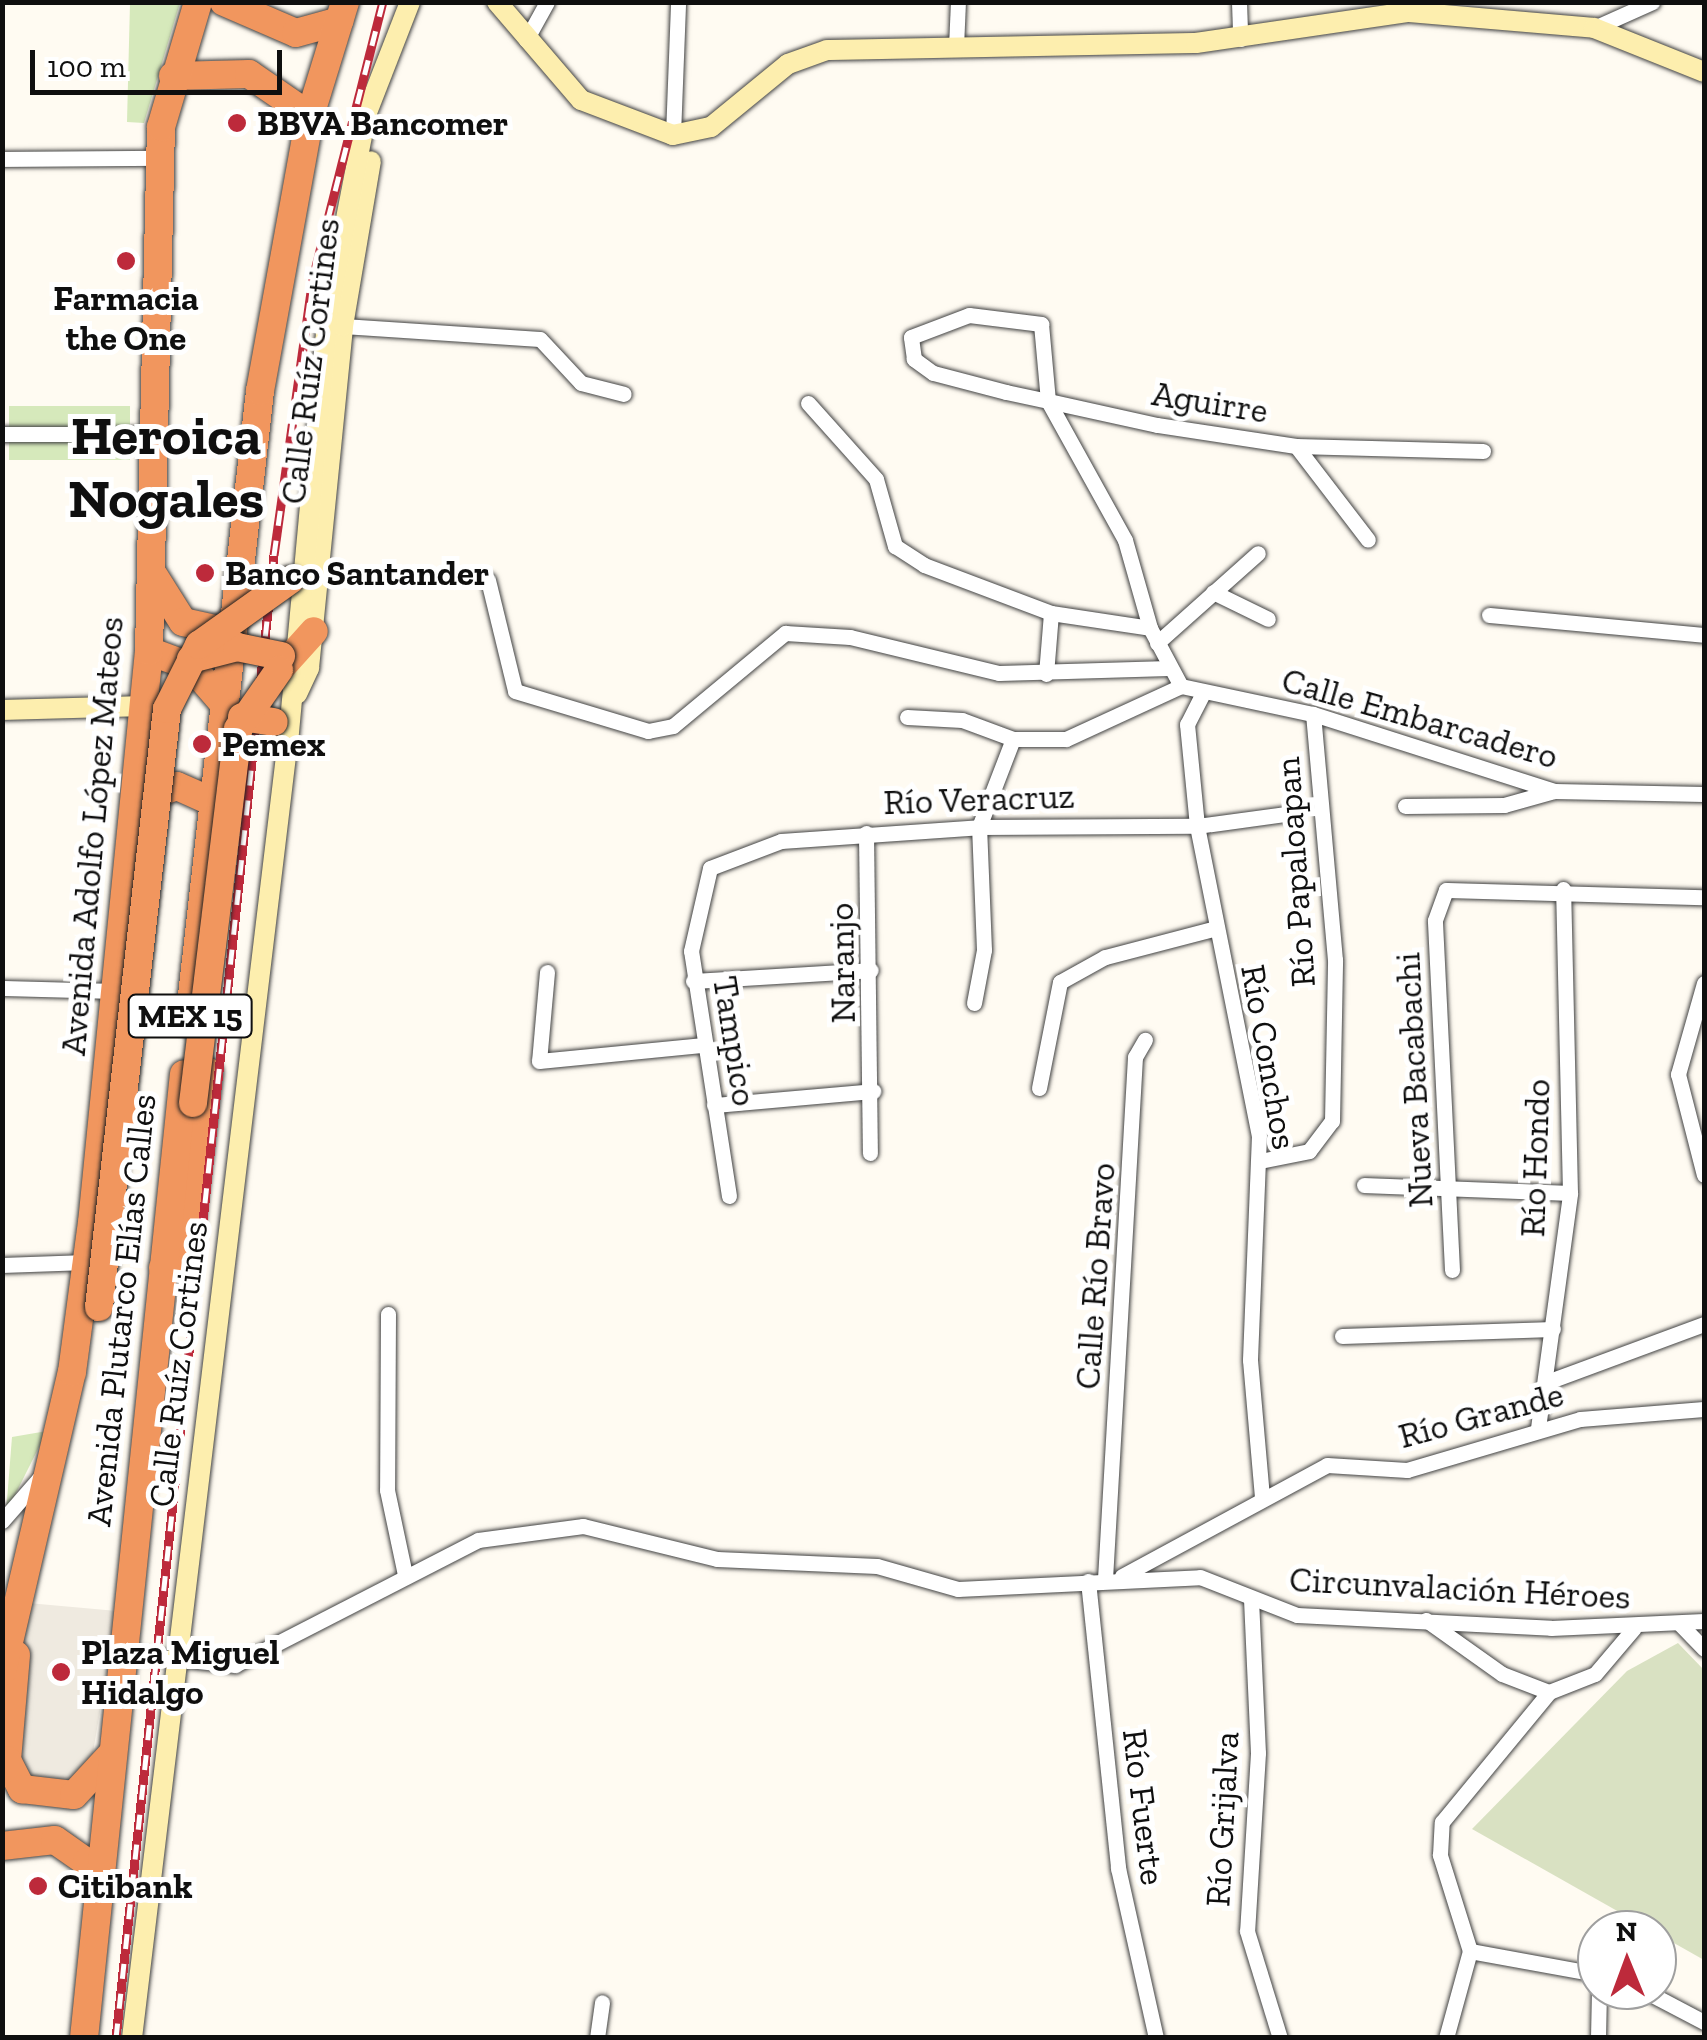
<!DOCTYPE html>
<html>
<head>
<meta charset="utf-8">
<style>
  body { margin:0 }
  #map { position:relative; width:1707px; height:2040px; overflow:hidden; background:#fffbf2; font-family:"Zilla Slab",serif }
  div>[style] { position:absolute }
  [style*='--x'] { left:calc(var(--x)*1px); top:calc(var(--y)*1px); width:calc(var(--w)*1px); rotate:calc(var(--a)*1deg) }
  .green>* { inset:0; background:#d6e9bb; transform-origin:0 0 }
  .cemetery>* { inset:0; background:#d9e1c2 }
  .plaza>* { inset:0; background:#efeae0 }
  .roads { filter:drop-shadow(0 0 2px #424242) drop-shadow(0 0 2px #424242) }
  .street>* { height:15px; margin:-7.5px; padding:0 7.5px; transform-origin:7.5px; border-radius:7.5px; background:#fff }
  .secondary>* { height:20px; margin:-10px; padding:0 10px; transform-origin:10px; border-radius:10px; background:#fdeeae }
  .highway>* { height:28px; margin:-14px; padding:0 14px; transform-origin:14px; border-radius:14px; background:#f1965e }
  .rail>* { height:9px; margin-top:-4.5px; transform-origin:0; background:repeating-linear-gradient(90deg,#fff 0 15px,#bd2a3b 0 30px); box-sizing:border-box; border-block:2px solid #bd2a3b }
  .bridges { filter:drop-shadow(0 0 2px #202020) drop-shadow(0 0 2px #202020) }
  .highway-bridge>* { height:28px; margin:-14px; padding:0 14px; transform-origin:14px; border-radius:14px; background:#f1965e }
  .dots>* { width:28px; height:28px; translate:-50% -50%; box-sizing:border-box; border:5px solid #fff; border-radius:50% }
  span { translate:-50% -50%; white-space:nowrap; text-align:center; line-height:1.15; -webkit-text-stroke:10px #fff; paint-order:stroke }
  .shield-label span { padding:2px 8px; background:#fff; border:2px solid; border-radius:8px; -webkit-text-stroke-width:0 }
  .shield-label { font-size:32px; color:#0f0f0f; font-weight:700 }
  .poi-label { font-size:35px; color:#0f0f0f; font-weight:700 }
  .left { translate:0 -50%; text-align:left }
  .street-label { font-size:35px; color:#0f0f0f }
  .town-label { font-size:55px; color:#0f0f0f; font-weight:700 }
  .frame { position:absolute; inset:0; border:5px solid #0f0f0f; pointer-events:none }
  .north { position:absolute; left:1577px; top:1910px; width:100px; height:100px; box-sizing:border-box; background:#fff; border:2px solid #9f9f9f; border-radius:50%; rotate:359deg; font-size:28px; font-weight:700; line-height:40px; text-align:center; color:#0f0f0f }
  .north::after { content:''; display:block; margin:auto; width:35px; height:45px; background:#bd2a3b; clip-path:polygon(50% 0,100% 100%,50% 72%,0 100%) }
  .scale { position:absolute; left:30px; top:50px; width:252px; height:45px; box-sizing:border-box; border:5px solid #0f0f0f; border-top:0; padding-left:12px; font-size:30px; line-height:35px; white-space:nowrap; color:#0f0f0f; -webkit-text-stroke:8px #fff; paint-order:stroke }
</style>
</head>
<body>
<div id="map">
  <div class="green">
    <div style="clip-path:polygon(130px 3px,180px 3px,144px 123px,127px 122px)"></div>
    <div style="left:9px;top:406px;width:121px;height:54px"></div>
    <div style="clip-path:polygon(47px 1431px,6px 1513px,12px 1437px)"></div>
  </div>
  <div class="cemetery">
    <div style="clip-path:polygon(1678px 1643px,1704px 1670px,1704px 1960px,1472px 1829px,1627px 1671px)"></div>
  </div>
  <div class="plaza">
    <div style="clip-path:polygon(28px 1603px,117px 1611px,89px 1776px,49px 1790px,22px 1781px,3px 1734px)"></div>
  </div>
  <div class="roads">
    <div class="street">
      <div style="--x:1239;--y:2;--w:37;--a:88"></div>
      <div style="--x:1594;--y:28;--w:64;--a:-24.1"></div>
      <div style="--x:526;--y:40;--w:43;--a:-61.1"></div>
      <div style="--x:956;--y:47;--w:45;--a:-87.5"></div>
      <div style="--x:673;--y:135;--w:133;--a:-87.8"></div>
      <div style="--x:2;--y:159;--w:156;--a:-0.4"></div>
      <div style="--x:343;--y:326;--w:197;--a:3.8"></div>
      <div style="--x:540;--y:339;--w:60;--a:47"></div>
      <div style="--x:581;--y:383;--w:44;--a:14.3"></div>
      <div style="--x:808;--y:403;--w:102;--a:48.2"></div>
      <div style="--x:876;--y:479;--w:70;--a:74.2"></div>
      <div style="--x:895;--y:546;--w:35;--a:33"></div>
      <div style="--x:924;--y:565;--w:136;--a:20.7"></div>
      <div style="--x:1051;--y:613;--w:100;--a:8.6"></div>
      <div style="--x:2;--y:434;--w:147;--a:0"></div>
      <div style="--x:1296;--y:446;--w:118;--a:52.5"></div>
      <div style="--x:1483;--y:451;--w:187;--a:-178.5"></div>
      <div style="--x:1296;--y:446;--w:141;--a:-171.4"></div>
      <div style="--x:1157;--y:425;--w:112;--a:-167.6"></div>
      <div style="--x:1048;--y:401;--w:43;--a:-167.9"></div>
      <div style="--x:1006;--y:392;--w:75;--a:-165.4"></div>
      <div style="--x:933;--y:373;--w:24;--a:-144"></div>
      <div style="--x:914;--y:359;--w:22;--a:-98"></div>
      <div style="--x:911;--y:337;--w:62;--a:-20.8"></div>
      <div style="--x:969;--y:315;--w:73;--a:7.1"></div>
      <div style="--x:1041;--y:324;--w:77;--a:84.8"></div>
      <div style="--x:1048;--y:401;--w:159;--a:61"></div>
      <div style="--x:1125;--y:540;--w:91;--a:74.1"></div>
      <div style="--x:1150;--y:628;--w:66;--a:61.9"></div>
      <div style="--x:1181;--y:686;--w:135;--a:12"></div>
      <div style="--x:1313;--y:714;--w:253;--a:17.7"></div>
      <div style="--x:1554;--y:791;--w:150;--a:1.1"></div>
      <div style="--x:488;--y:580;--w:114;--a:76.3"></div>
      <div style="--x:515;--y:691;--w:139;--a:16.7"></div>
      <div style="--x:648;--y:731;--w:25;--a:-11"></div>
      <div style="--x:673;--y:726;--w:146;--a:-39.7"></div>
      <div style="--x:785;--y:633;--w:65;--a:3.5"></div>
      <div style="--x:850;--y:637;--w:153;--a:13.6"></div>
      <div style="--x:999;--y:673;--w:170;--a:-1.7"></div>
      <div style="--x:1213;--y:592;--w:61;--a:26.1"></div>
      <div style="--x:1489;--y:615;--w:216;--a:5.3"></div>
      <div style="--x:1157;--y:643;--w:135;--a:-41.7"></div>
      <div style="--x:1046;--y:674;--w:61;--a:-85.3"></div>
      <div style="--x:1202;--y:695;--w:33;--a:117"></div>
      <div style="--x:1187;--y:724;--w:102;--a:84.4"></div>
      <div style="--x:1197;--y:826;--w:315;--a:78.7"></div>
      <div style="--x:1259;--y:1135;--w:225;--a:92.3"></div>
      <div style="--x:1250;--y:1360;--w:137;--a:85"></div>
      <div style="--x:907;--y:717;--w:55;--a:3.1"></div>
      <div style="--x:962;--y:720;--w:54;--a:20.4"></div>
      <div style="--x:1013;--y:739;--w:53;--a:0"></div>
      <div style="--x:1066;--y:739;--w:127;--a:-24.7"></div>
      <div style="--x:1405;--y:806;--w:99;--a:-0.6"></div>
      <div style="--x:1504;--y:805;--w:52;--a:-15.6"></div>
      <div style="--x:866;--y:833;--w:320;--a:89.3"></div>
      <div style="--x:547;--y:972;--w:89;--a:95.1"></div>
      <div style="--x:539;--y:1061;--w:163;--a:-5.6"></div>
      <div style="--x:693;--y:981;--w:178;--a:-3.5"></div>
      <div style="--x:1704;--y:983;--w:95;--a:105.9"></div>
      <div style="--x:1678;--y:1074;--w:104;--a:75.6"></div>
      <div style="--x:2;--y:988;--w:115;--a:1.5"></div>
      <div style="--x:974;--y:1003;--w:54;--a:-79.3"></div>
      <div style="--x:984;--y:950;--w:123;--a:-92.3"></div>
      <div style="--x:979;--y:827;--w:94;--a:-68.9"></div>
      <div style="--x:1039;--y:1088;--w:108;--a:-78.8"></div>
      <div style="--x:1060;--y:982;--w:51;--a:-29.1"></div>
      <div style="--x:1105;--y:957;--w:115;--a:-14.6"></div>
      <div style="--x:714;--y:1105;--w:160;--a:-5"></div>
      <div style="--x:1260;--y:1161;--w:50;--a:-11.5"></div>
      <div style="--x:1309;--y:1151;--w:38;--a:-53"></div>
      <div style="--x:1332;--y:1121;--w:161;--a:-88.9"></div>
      <div style="--x:1335;--y:960;--w:247;--a:-95.1"></div>
      <div style="--x:1364;--y:1185;--w:206;--a:2.2"></div>
      <div style="--x:729;--y:1196;--w:248;--a:-98.8"></div>
      <div style="--x:691;--y:951;--w:85;--a:-77.1"></div>
      <div style="--x:710;--y:868;--w:76;--a:-20.8"></div>
      <div style="--x:781;--y:841;--w:198;--a:-4"></div>
      <div style="--x:979;--y:827;--w:218;--a:-0.3"></div>
      <div style="--x:1197;--y:826;--w:90;--a:-7.7"></div>
      <div style="--x:2;--y:1265;--w:84;--a:-2"></div>
      <div style="--x:1452;--y:1270;--w:350;--a:-92.8"></div>
      <div style="--x:1435;--y:920;--w:32;--a:-70"></div>
      <div style="--x:1446;--y:890;--w:258;--a:1.6"></div>
      <div style="--x:388;--y:1314;--w:176;--a:90.3"></div>
      <div style="--x:387;--y:1490;--w:87;--a:78"></div>
      <div style="--x:1342;--y:1336;--w:211;--a:-1.9"></div>
      <div style="--x:1547;--y:1382;--w:167;--a:-20.3"></div>
      <div style="--x:1538;--y:1428;--w:237;--a:-82.2"></div>
      <div style="--x:1570;--y:1193;--w:304;--a:-91.3"></div>
      <div style="--x:2;--y:1521;--w:62;--a:-48.9"></div>
      <div style="--x:1122;--y:1576;--w:233;--a:-28.4"></div>
      <div style="--x:1327;--y:1465;--w:80;--a:3.6"></div>
      <div style="--x:1407;--y:1470;--w:180;--a:-16.4"></div>
      <div style="--x:1580;--y:1419;--w:124;--a:-4.6"></div>
      <div style="--x:1105;--y:1579;--w:523;--a:-86.71"></div>
      <div style="--x:1135;--y:1057;--w:20;--a:-60"></div>
      <div style="--x:1088;--y:1581;--w:289;--a:84"></div>
      <div style="--x:1118;--y:1868;--w:174;--a:77.4"></div>
      <div style="--x:1251;--y:1599;--w:154;--a:87.4"></div>
      <div style="--x:1258;--y:1753;--w:178;--a:93.5"></div>
      <div style="--x:1247;--y:1931;--w:112;--a:72.9"></div>
      <div style="--x:1426;--y:1620;--w:93;--a:35.4"></div>
      <div style="--x:1502;--y:1674;--w:50;--a:21"></div>
      <div style="--x:1549;--y:1692;--w:49;--a:-21.4"></div>
      <div style="--x:1595;--y:1674;--w:60;--a:-49.7"></div>
      <div style="--x:1679;--y:1623;--w:36;--a:46"></div>
      <div style="--x:123;--y:1653;--w:113;--a:6.1"></div>
      <div style="--x:235;--y:1665;--w:273;--a:-27.2"></div>
      <div style="--x:478;--y:1540;--w:106;--a:-7.6"></div>
      <div style="--x:583;--y:1526;--w:138;--a:13.8"></div>
      <div style="--x:717;--y:1559;--w:160;--a:2.5"></div>
      <div style="--x:877;--y:1566;--w:84;--a:15.9"></div>
      <div style="--x:958;--y:1589;--w:242;--a:-2.8"></div>
      <div style="--x:1200;--y:1577;--w:104;--a:21.4"></div>
      <div style="--x:1297;--y:1615;--w:254;--a:2.9"></div>
      <div style="--x:1551;--y:1628;--w:153;--a:-2.6"></div>
      <div style="--x:1470;--y:1951;--w:129;--a:10.3"></div>
      <div style="--x:1643;--y:1990;--w:69;--a:27.7"></div>
      <div style="--x:597;--y:2038;--w:36;--a:-82"></div>
      <div style="--x:1446;--y:2038;--w:90;--a:-74.6"></div>
      <div style="--x:1470;--y:1951;--w:101;--a:-107.4"></div>
      <div style="--x:1440;--y:1855;--w:33;--a:-87"></div>
      <div style="--x:1442;--y:1822;--w:168;--a:-50.5"></div>
      <div style="--x:1598;--y:2038;--w:48;--a:-88.8"></div>
    </div>
    <div class="secondary">
      <div style="--x:497;--y:2;--w:129;--a:49.4"></div>
      <div style="--x:581;--y:100;--w:98;--a:20.8"></div>
      <div style="--x:673;--y:135;--w:39;--a:-12"></div>
      <div style="--x:711;--y:127;--w:99;--a:-39.3"></div>
      <div style="--x:788;--y:64;--w:41;--a:-19.7"></div>
      <div style="--x:827;--y:50;--w:369;--a:-1.1"></div>
      <div style="--x:1196;--y:43;--w:215;--a:-8.3"></div>
      <div style="--x:1409;--y:12;--w:186;--a:4.9"></div>
      <div style="--x:1594;--y:28;--w:118;--a:21.8"></div>
      <div style="--x:297;--y:694;--w:29;--a:-65"></div>
      <div style="--x:309;--y:668;--w:344;--a:-84.3"></div>
      <div style="--x:343;--y:326;--w:167;--a:-80.4"></div>
      <div style="--x:2;--y:710;--w:142;--a:-1.6"></div>
      <div style="--x:132;--y:2038;--w:1315;--a:-83.15"></div>
      <div style="--x:289;--y:732;--w:423;--a:-84.7"></div>
      <div style="--x:328;--y:311;--w:200;--a:-79"></div>
      <div style="--x:366;--y:115;--w:121;--a:-68.7"></div>
    </div>
    <div class="highway">
      <div style="--x:224;--y:2;--w:78;--a:23.3"></div>
      <div style="--x:296;--y:33;--w:45;--a:-15.6"></div>
      <div style="--x:173;--y:76;--w:76;--a:-1.5"></div>
      <div style="--x:249;--y:74;--w:74;--a:34.5"></div>
      <div style="--x:154;--y:576;--w:54;--a:57.8"></div>
      <div style="--x:183;--y:622;--w:51;--a:12.4"></div>
      <div style="--x:149;--y:651;--w:46;--a:20.4"></div>
      <div style="--x:192;--y:667;--w:49;--a:49.1"></div>
      <div style="--x:279;--y:670;--w:52;--a:-48.1"></div>
      <div style="--x:138;--y:800;--w:41;--a:-19.7"></div>
      <div style="--x:177;--y:786;--w:39;--a:24"></div>
      <div style="--x:189;--y:1022;--w:635;--a:-83.58"></div>
      <div style="--x:260;--y:391;--w:280;--a:-79.7"></div>
      <div style="--x:310;--y:116;--w:119;--a:-72.9"></div>
      <div style="--x:163;--y:1268;--w:32;--a:-39"></div>
      <div style="--x:188;--y:1248;--w:177;--a:-83.2"></div>
      <div style="--x:16;--y:1655;--w:105;--a:94.9"></div>
      <div style="--x:7;--y:1760;--w:33;--a:63"></div>
      <div style="--x:22;--y:1789;--w:52;--a:6.6"></div>
      <div style="--x:74;--y:1795;--w:54;--a:-47.2"></div>
      <div style="--x:2;--y:1672;--w:308;--a:-76.9"></div>
      <div style="--x:72;--y:1372;--w:150;--a:-82.4"></div>
      <div style="--x:92;--y:1223;--w:575;--a:-84.31"></div>
      <div style="--x:149;--y:651;--w:524;--a:-88.69"></div>
      <div style="--x:161;--y:127;--w:130;--a:-73.5"></div>
      <div style="--x:2;--y:1846;--w:53;--a:-6.5"></div>
      <div style="--x:55;--y:1840;--w:39;--a:35"></div>
      <div style="--x:87;--y:1862;--w:28;--a:67"></div>
      <div style="--x:84;--y:2038;--w:969;--a:-84.08"></div>
    </div>
  </div>
  <div class="rail">
    <div style="--x:116;--y:2038;--w:1491;--a:-83.92"></div>
    <div style="--x:274;--y:555;--w:280;--a:-82"></div>
    <div style="--x:313;--y:278;--w:285;--a:-75.8"></div>
  </div>
  <div class="bridges">
    <div class="highway-bridge">
      <div style="--x:191;--y:659;--w:48;--a:-14.6"></div>
      <div style="--x:237;--y:647;--w:45;--a:11.6"></div>
      <div style="--x:242;--y:717;--w:32;--a:9"></div>
      <div style="--x:193;--y:1103;--w:377;--a:-83.1"></div>
      <div style="--x:238;--y:729;--w:72;--a:-55.2"></div>
      <div style="--x:99;--y:1307;--w:602;--a:-83.51"></div>
      <div style="--x:167;--y:709;--w:72;--a:-63.4"></div>
      <div style="--x:199;--y:645;--w:112;--a:-35.5"></div>
    </div>
  </div>
  <div class="dots">
    <div style="left:237px;top:123px;background:#bd2a3b"></div>
    <div style="left:126px;top:261px;background:#bd2a3b"></div>
    <div style="left:205px;top:573px;background:#bd2a3b"></div>
    <div style="left:202px;top:744px;background:#bd2a3b"></div>
    <div style="left:61px;top:1672px;background:#bd2a3b"></div>
    <div style="left:38px;top:1886px;background:#bd2a3b"></div>
  </div>
  <div class="shield-label">
    <span style="left:190px;top:1016px">MEX 15</span>
  </div>
  <div class="poi-label">
    <span class="left" style="left:257px;top:123px">BBVA Bancomer</span>
    <span style="left:126px;top:318px">Farmacia<br>the One</span>
    <span class="left" style="left:225px;top:573px">Banco Santander</span>
    <span class="left" style="left:222px;top:744px">Pemex</span>
    <span class="left" style="left:81px;top:1672px">Plaza Miguel<br>Hidalgo</span>
    <span class="left" style="left:58px;top:1886px">Citibank</span>
  </div>
  <div class="street-label">
    <span style="left:310px;top:361px;rotate:-83deg">Calle Ruíz Cortines</span>
    <span style="left:1210px;top:402px;rotate:9deg">Aguirre</span>
    <span style="left:1420px;top:718px;rotate:16deg">Calle Embarcadero</span>
    <span style="left:979px;top:799px;rotate:-2deg">Río Veracruz</span>
    <span style="left:92px;top:836px;rotate:-85deg">Avenida Adolfo López Mateos</span>
    <span style="left:1295px;top:872px;rotate:-94deg">Río Papaloapan</span>
    <span style="left:842px;top:963px;rotate:-91deg">Naranjo</span>
    <span style="left:735px;top:1041px;rotate:81deg">Tampico</span>
    <span style="left:1269px;top:1057px;rotate:80deg">Río Conchos</span>
    <span style="left:1414px;top:1080px;rotate:-93deg">Nueva Bacabachi</span>
    <span style="left:1535px;top:1158px;rotate:-88deg">Río Hondo</span>
    <span style="left:1095px;top:1276px;rotate:-86deg">Calle Río Bravo</span>
    <span style="left:121px;top:1310px;rotate:-84deg">Avenida Plutarco Elías Calles</span>
    <span style="left:178px;top:1364px;rotate:-83deg">Calle Ruíz Cortines</span>
    <span style="left:1481px;top:1415px;rotate:-15deg">Río Grande</span>
    <span style="left:1460px;top:1588px;rotate:3deg">Circunvalación Héroes</span>
    <span style="left:1144px;top:1807px;rotate:83deg">Río Fuerte</span>
    <span style="left:1222px;top:1819px;rotate:-87deg">Río Grijalva</span>
  </div>
  <div class="town-label">
    <span style="left:166px;top:467px">Heroica<br>Nogales</span>
  </div>
  <div class="frame"></div>
  <div class="north">N</div>
  <div class="scale">100 m</div>
</div>
</body>
</html>
